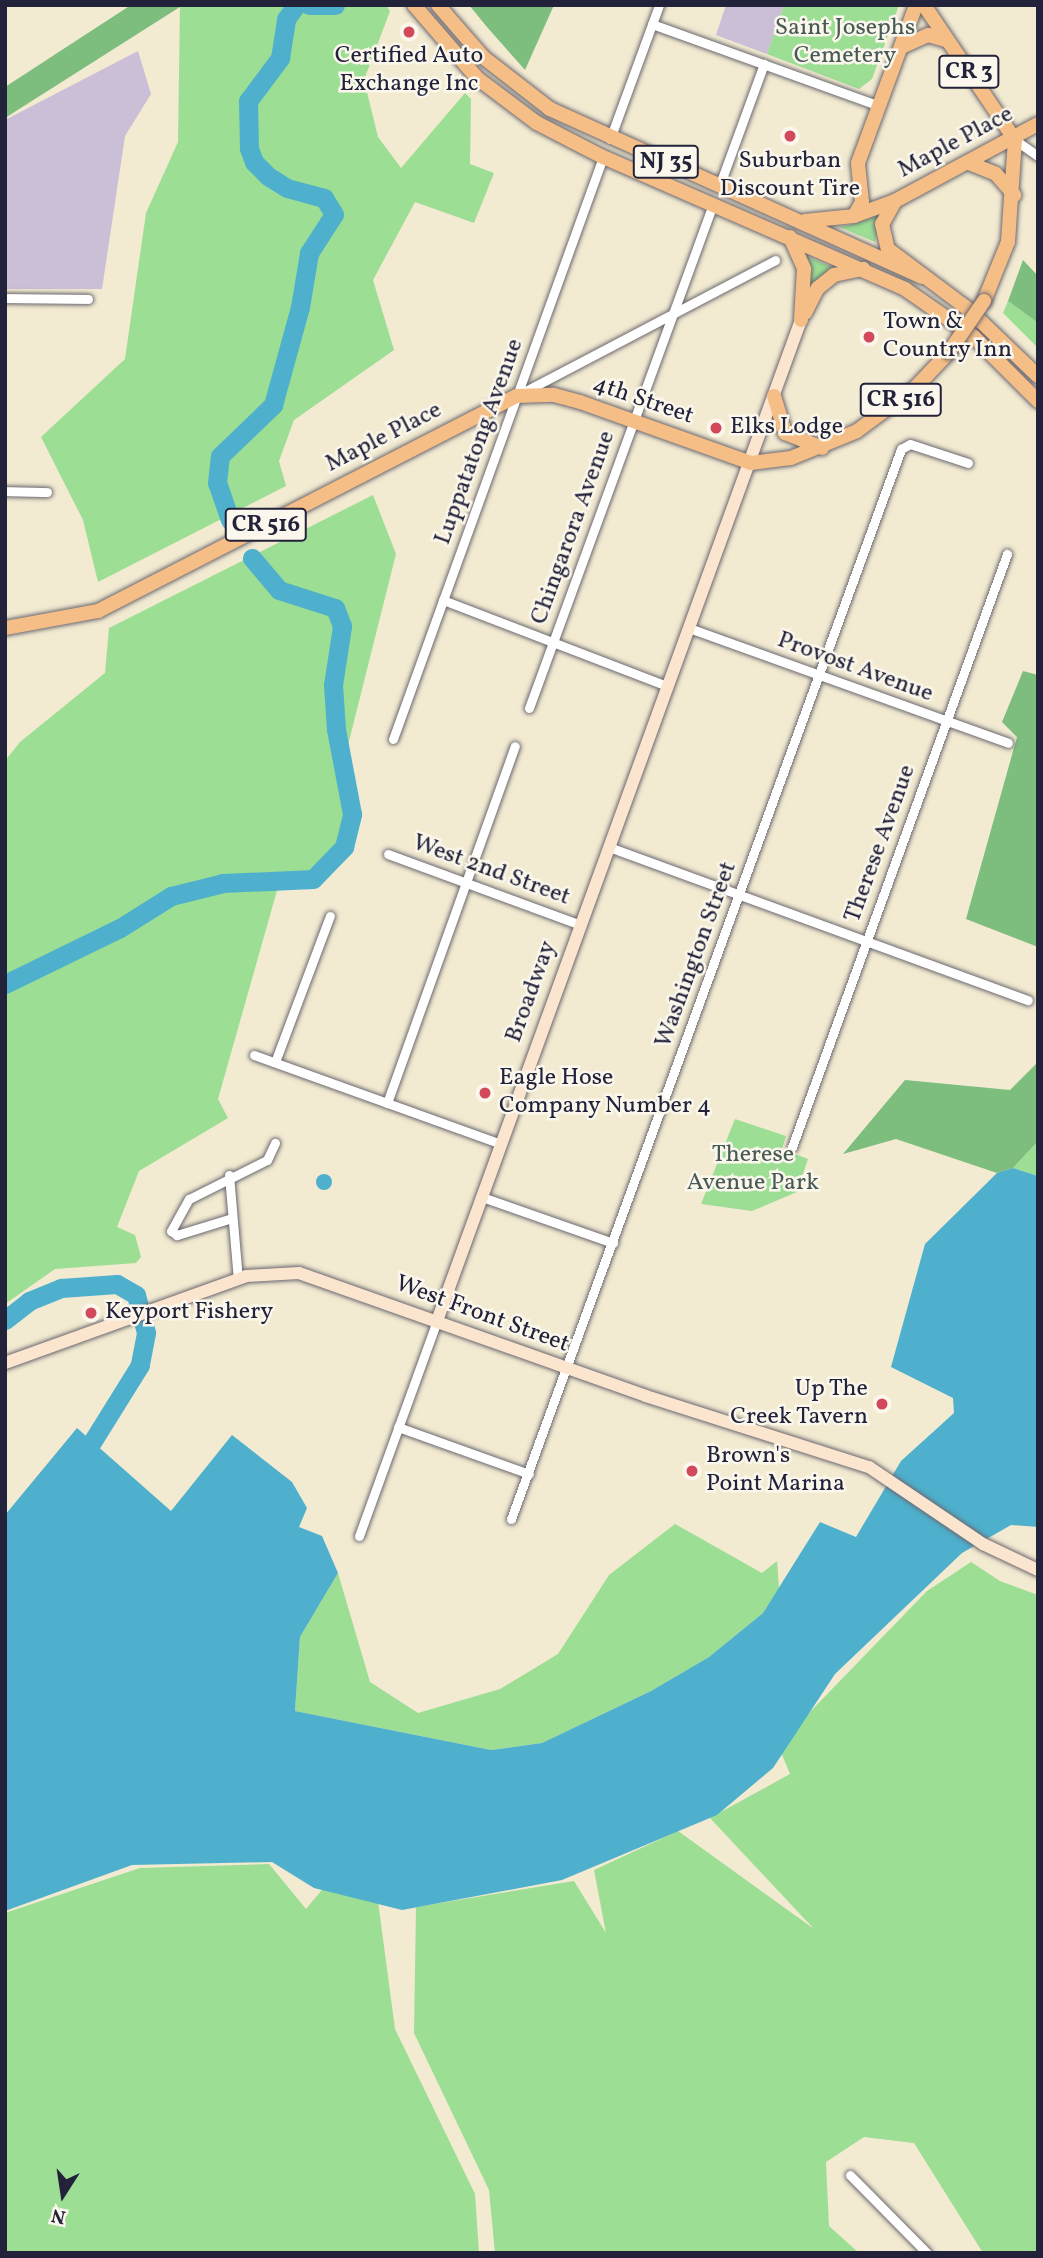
<!DOCTYPE html>
<html>
<head>
<meta charset="utf-8">
<style>
  body { margin:0 }
  #map { position:relative; width:1043px; height:2258px; overflow:hidden; background:#f2ead1; font-family:Vollkorn,serif }
  div>[style] { position:absolute }
  [style*='--x'] { left:calc(var(--x)*1px); top:calc(var(--y)*1px); width:calc(var(--w)*1px); rotate:calc(var(--a)*1deg) }
  .industrial>* { inset:0; background:#cabfd6 }
  .green>* { inset:0; background:#9cde94 }
  .forest>* { inset:0; background:#7dbd7e }
  .water>* { inset:0; background:#4eb0cd }
  .round { border-radius:50% }
  .river>* { height:19px; margin:-9.5px; padding:0 9.5px; transform-origin:9.5px; border-radius:9.5px; background:#4eb0cd }
  .roads { filter:drop-shadow(0 0 2px #6b6870) drop-shadow(0 0 2px #6b6870) }
  .minor>* { height:9px; margin:-4.5px; padding:0 4.5px; transform-origin:4.5px; border-radius:4.5px; background:#fff }
  .secondary>* { height:12px; margin:-6px; padding:0 6px; transform-origin:6px; border-radius:6px; background:#fbe5cf }
  .primary>* { height:14px; margin:-7px; padding:0 7px; transform-origin:7px; border-radius:7px; background:#f5be86 }
  .trunk>* { height:14px; margin:-7px; padding:0 7px; transform-origin:7px; border-radius:7px; background:#f5be86 }
  .bridges { filter:drop-shadow(0 0 2px #6b6870) drop-shadow(0 0 2px #6b6870) }
  .primary-bridge>* { height:14px; margin:-7px; padding:0 7px; transform-origin:7px; border-radius:7px; background:#f5be86 }
  .dots>* { width:19px; height:19px; translate:-50% -50%; box-sizing:border-box; border:4px solid #fbf7ec; border-radius:50% }
  span { translate:-50% -50%; white-space:nowrap; text-align:center; line-height:1.15; -webkit-text-stroke:5px #fbf7ec; paint-order:stroke }
  .shield-label span { padding:2px 5px; background:#fbf7ec; border:2px solid; border-radius:5px; -webkit-text-stroke-width:0 }
  .shield-label { font-size:23px; color:#22223b; font-weight:700 }
  .park-label { font-size:24px; color:#475a56 }
  .poi-label { font-size:24px; color:#22223b }
  .left { translate:0 -50%; text-align:left }
  .right { translate:-100% -50%; text-align:right }
  .street-label { font-size:24px; color:#22223b }
  .frame { position:absolute; inset:0; border:7px solid #22223b; pointer-events:none }
  .north { position:absolute; left:28px; top:2160px; width:70px; height:70px; -webkit-text-stroke:5px #fbf7ec; paint-order:stroke; rotate:192deg; font-size:19px; font-weight:700; line-height:28px; text-align:center; color:#22223b }
  .north::after { content:''; display:block; margin:auto; width:24px; height:32px; background:#22223b; clip-path:polygon(50% 0,100% 100%,50% 72%,0 100%) }
</style>
</head>
<body>
<div id="map">
  <div class="industrial">
    <div style="clip-path:polygon(726px 5px,784px 5px,767px 54px,716px 35px)"></div>
    <div style="clip-path:polygon(138px 51px,151px 94px,125px 136px,102px 289px,5px 289px,5px 120px)"></div>
  </div>
  <div class="green">
    <div style="clip-path:polygon(180px 5px,386px 5px,390px 11px,364px 80px,378px 137px,401px 168px,465px 93px,471px 99px,470px 164px,494px 173px,474px 223px,415px 202px,373px 280px,394px 350px,294px 420px,279px 461px,286px 486px,98px 582px,83px 520px,41px 437px,125px 359px,146px 213px,178px 142px)"></div>
    <div style="clip-path:polygon(784px 5px,899px 5px,872px 79px,859px 89px,767px 54px)"></div>
    <div style="clip-path:polygon(882px 212px,875px 242px,839px 227px,850px 225px)"></div>
    <div style="clip-path:polygon(806px 256px,839px 270px,809px 290px)"></div>
    <div style="clip-path:polygon(1008px 301px,1038px 323px,1038px 348px,1003px 313px)"></div>
    <div style="clip-path:polygon(373px 495px,396px 554px,346px 753px,360px 807px,349px 852px,320px 881px,278px 887px,218px 1099px,228px 1118px,139px 1171px,117px 1227px,135px 1235px,141px 1257px,136px 1263px,55px 1269px,5px 1304px,5px 761px,20px 742px,105px 673px,109px 628px)"></div>
    <div style="clip-path:polygon(735px 1119px,786px 1136px,782px 1149px,808px 1159px,797px 1192px,752px 1211px,701px 1204px)"></div>
    <div style="clip-path:polygon(1038px 1141px,1038px 1176px,1013px 1168px)"></div>
    <div style="clip-path:polygon(675px 1524px,762px 1573px,777px 1561px,779px 1588px,763px 1613px,709px 1657px,651px 1691px,542px 1743px,491px 1750px,295px 1711px,300px 1637px,338px 1573px,370px 1682px,418px 1713px,500px 1689px,558px 1654px,609px 1575px)"></div>
    <div style="clip-path:polygon(971px 1562px,1000px 1581px,1038px 1595px,1038px 2253px,983px 2253px,914px 2143px,864px 2137px,826px 2162px,829px 2226px,859px 2253px,495px 2253px,489px 2190px,414px 2033px,416px 1907px,574px 1881px,606px 1933px,594px 1870px,678px 1831px,814px 1929px,710px 1818px,790px 1774px,778px 1745px,927px 1591px)"></div>
    <div style="clip-path:polygon(269px 1864px,306px 1909px,326px 1885px,377px 1894px,395px 2029px,475px 2194px,479px 2253px,5px 2253px,5px 1913px,140px 1868px)"></div>
  </div>
  <div class="forest">
    <div style="clip-path:polygon(131px 5px,183px 5px,5px 118px,5px 87px)"></div>
    <div style="clip-path:polygon(469px 5px,554px 5px,525px 70px,487px 27px)"></div>
    <div style="clip-path:polygon(1023px 260px,1038px 276px,1038px 323px,1008px 301px)"></div>
    <div style="clip-path:polygon(1023px 671px,1038px 675px,1038px 947px,966px 919px,1017px 737px,1002px 722px)"></div>
    <div style="clip-path:polygon(1038px 1062px,1038px 1141px,1013px 1168px,997px 1173px,896px 1139px,843px 1154px,905px 1080px,1010px 1090px)"></div>
  </div>
  <div class="water">
    <div style="clip-path:polygon(1013px 1168px,1038px 1176px,1038px 1527px,1011px 1525px,962px 1553px,835px 1674px,773px 1768px,717px 1815px,562px 1880px,402px 1910px,314px 1888px,272px 1862px,132px 1865px,5px 1911px,5px 1515px,77px 1428px,171px 1511px,232px 1435px,292px 1482px,307px 1508px,299px 1527px,322px 1536px,338px 1573px,300px 1637px,295px 1711px,491px 1750px,542px 1743px,651px 1691px,709px 1657px,763px 1613px,820px 1522px,856px 1537px,901px 1461px,954px 1413px,953px 1398px,891px 1367px,925px 1244px,997px 1173px)"></div>
    <div class="round" style="left:316px;top:1174px;width:16px;height:16px"></div>
  </div>
  <div class="river">
    <div style="--x:309;--y:5;--w:26;--a:0"></div>
    <div style="--x:230;--y:520;--w:39;--a:-109"></div>
    <div style="--x:217;--y:483;--w:27;--a:-84"></div>
    <div style="--x:220;--y:456;--w:74;--a:-43.9"></div>
    <div style="--x:273;--y:405;--w:102;--a:-74.6"></div>
    <div style="--x:300;--y:307;--w:55;--a:-80.5"></div>
    <div style="--x:309;--y:253;--w:46;--a:-57.3"></div>
    <div style="--x:334;--y:214;--w:19;--a:-122"></div>
    <div style="--x:324;--y:198;--w:38;--a:-165"></div>
    <div style="--x:287;--y:188;--w:22;--a:-148"></div>
    <div style="--x:268;--y:176;--w:20;--a:-135"></div>
    <div style="--x:254;--y:162;--w:15;--a:-110"></div>
    <div style="--x:249;--y:148;--w:47;--a:-91.2"></div>
    <div style="--x:248;--y:101;--w:54;--a:-53.3"></div>
    <div style="--x:280;--y:58;--w:39;--a:-81"></div>
    <div style="--x:286;--y:19;--w:17;--a:-54"></div>
    <div style="--x:5;--y:984;--w:128;--a:-26"></div>
    <div style="--x:120;--y:928;--w:60;--a:-32.1"></div>
    <div style="--x:171;--y:896;--w:54;--a:-14"></div>
    <div style="--x:223;--y:883;--w:90;--a:-2.5"></div>
    <div style="--x:313;--y:879;--w:45;--a:-45.9"></div>
    <div style="--x:344;--y:847;--w:34;--a:-76"></div>
    <div style="--x:352;--y:814;--w:86;--a:-100.7"></div>
    <div style="--x:336;--y:729;--w:44;--a:-93.9"></div>
    <div style="--x:333;--y:685;--w:60;--a:-81.3"></div>
    <div style="--x:342;--y:626;--w:19;--a:-111"></div>
    <div style="--x:335;--y:608;--w:59;--a:-162.2"></div>
    <div style="--x:279;--y:590;--w:42;--a:-130.2"></div>
    <div style="--x:5;--y:1320;--w:31;--a:-38"></div>
    <div style="--x:29;--y:1301;--w:35;--a:-22"></div>
    <div style="--x:61;--y:1288;--w:56;--a:-4.1"></div>
    <div style="--x:117;--y:1284;--w:22;--a:30"></div>
    <div style="--x:136;--y:1295;--w:39;--a:75"></div>
    <div style="--x:146;--y:1333;--w:33;--a:101"></div>
    <div style="--x:140;--y:1365;--w:91;--a:121.9"></div>
  </div>
  <div class="roads">
    <div class="minor">
      <div style="--x:652;--y:24;--w:239;--a:19.8"></div>
      <div style="--x:610;--y:139;--w:143;--a:-69.9"></div>
      <div style="--x:1015;--y:140;--w:28;--a:35"></div>
      <div style="--x:720;--y:184;--w:128;--a:-69.9"></div>
      <div style="--x:5;--y:298;--w:83;--a:0.7"></div>
      <div style="--x:522;--y:393;--w:286;--a:-27.7"></div>
      <div style="--x:5;--y:491;--w:42;--a:1.4"></div>
      <div style="--x:443;--y:600;--w:240;--a:21"></div>
      <div style="--x:689;--y:628;--w:339;--a:19.8"></div>
      <div style="--x:529;--y:708;--w:537;--a:-69.94"></div>
      <div style="--x:393;--y:739;--w:619;--a:-70.16"></div>
      <div style="--x:609;--y:847;--w:446;--a:20.1"></div>
      <div style="--x:388;--y:854;--w:206;--a:20.2"></div>
      <div style="--x:254;--y:1055;--w:263;--a:19.8"></div>
      <div style="--x:275;--y:1062;--w:156;--a:-69.4"></div>
      <div style="--x:387;--y:1103;--w:379;--a:-70.3"></div>
      <div style="--x:792;--y:1147;--w:631;--a:-70.07"></div>
      <div style="--x:229;--y:1175;--w:104;--a:85.1"></div>
      <div style="--x:482;--y:1197;--w:139;--a:19.3"></div>
      <div style="--x:232;--y:1218;--w:58;--a:162.8"></div>
      <div style="--x:177;--y:1235;--w:7;--a:-146"></div>
      <div style="--x:171;--y:1231;--w:37;--a:-61"></div>
      <div style="--x:189;--y:1199;--w:87;--a:-26.6"></div>
      <div style="--x:267;--y:1160;--w:19;--a:-65"></div>
      <div style="--x:398;--y:1427;--w:139;--a:19.7"></div>
      <div style="--x:511;--y:1519;--w:1139;--a:-69.97"></div>
      <div style="--x:901;--y:449;--w:10;--a:-29"></div>
      <div style="--x:910;--y:444;--w:61;--a:18.1"></div>
      <div style="--x:359;--y:1536;--w:229;--a:-70.1"></div>
      <div style="--x:850;--y:2175;--w:110;--a:45.4"></div>
    </div>
    <div class="secondary">
      <div style="--x:437;--y:1321;--w:1065;--a:-70.02"></div>
      <div style="--x:5;--y:1363;--w:256;--a:-19.8"></div>
      <div style="--x:246;--y:1276;--w:53;--a:-3.2"></div>
      <div style="--x:299;--y:1273;--w:368;--a:19.5"></div>
      <div style="--x:646;--y:1396;--w:234;--a:17.7"></div>
      <div style="--x:869;--y:1467;--w:138;--a:34"></div>
      <div style="--x:983;--y:1544;--w:61;--a:25.3"></div>
    </div>
    <div class="primary">
      <div style="--x:924;--y:5;--w:163;--a:56"></div>
      <div style="--x:901;--y:47;--w:30;--a:-24"></div>
      <div style="--x:928;--y:35;--w:19;--a:16"></div>
      <div style="--x:858;--y:163;--w:168;--a:-69.8"></div>
      <div style="--x:969;--y:163;--w:29;--a:22"></div>
      <div style="--x:996;--y:174;--w:28;--a:49"></div>
      <div style="--x:895;--y:201;--w:162;--a:-28.3"></div>
      <div style="--x:984;--y:301;--w:64;--a:-67.9"></div>
      <div style="--x:1008;--y:242;--w:102;--a:-86.1"></div>
      <div style="--x:774;--y:396;--w:39;--a:73"></div>
      <div style="--x:785;--y:433;--w:40;--a:22"></div>
      <div style="--x:5;--y:628;--w:95;--a:-10.4"></div>
      <div style="--x:98;--y:611;--w:471;--a:-27.2"></div>
      <div style="--x:517;--y:396;--w:37;--a:-2"></div>
      <div style="--x:554;--y:395;--w:27;--a:15"></div>
      <div style="--x:580;--y:402;--w:182;--a:19.6"></div>
      <div style="--x:751;--y:463;--w:40;--a:-7.1"></div>
      <div style="--x:791;--y:458;--w:71;--a:-22.2"></div>
      <div style="--x:857;--y:431;--w:72;--a:-36.6"></div>
      <div style="--x:915;--y:388;--w:50;--a:-46.6"></div>
    </div>
    <div class="trunk">
      <div style="--x:414;--y:5;--w:96;--a:49.2"></div>
      <div style="--x:477;--y:78;--w:75;--a:36.9"></div>
      <div style="--x:537;--y:123;--w:74;--a:27.3"></div>
      <div style="--x:603;--y:157;--w:330;--a:23.6"></div>
      <div style="--x:905;--y:289;--w:84;--a:34.8"></div>
      <div style="--x:974;--y:337;--w:91;--a:45"></div>
      <div style="--x:438;--y:5;--w:69;--a:49.1"></div>
      <div style="--x:483;--y:57;--w:85;--a:37.8"></div>
      <div style="--x:550;--y:109;--w:408;--a:24.3"></div>
      <div style="--x:895;--y:201;--w:26;--a:119"></div>
      <div style="--x:882;--y:224;--w:26;--a:77"></div>
      <div style="--x:888;--y:249;--w:99;--a:36.8"></div>
      <div style="--x:967;--y:308;--w:98;--a:43.8"></div>
      <div style="--x:854;--y:216;--w:16;--a:-60"></div>
      <div style="--x:862;--y:202;--w:39;--a:-96"></div>
      <div style="--x:805;--y:221;--w:49;--a:-5.8"></div>
      <div style="--x:854;--y:216;--w:44;--a:-20.1"></div>
      <div style="--x:790;--y:237;--w:35;--a:66"></div>
      <div style="--x:804;--y:269;--w:51;--a:93.4"></div>
      <div style="--x:805;--y:313;--w:28;--a:-63"></div>
      <div style="--x:818;--y:288;--w:21;--a:-39"></div>
      <div style="--x:834;--y:275;--w:30;--a:-12"></div>
    </div>
  </div>
  <div class="bridges">
    <div class="primary-bridge">
      <div style="--x:949;--y:352;--w:62;--a:-55.5"></div>
    </div>
  </div>
  <div class="dots">
    <div style="left:409px;top:32px;background:#d1495b"></div>
    <div style="left:790px;top:136px;background:#d1495b"></div>
    <div style="left:869px;top:337px;background:#d1495b"></div>
    <div style="left:716px;top:428px;background:#d1495b"></div>
    <div style="left:485px;top:1093px;background:#d1495b"></div>
    <div style="left:91px;top:1313px;background:#d1495b"></div>
    <div style="left:882px;top:1404px;background:#d1495b"></div>
    <div style="left:692px;top:1471px;background:#d1495b"></div>
  </div>
  <div class="shield-label">
    <span style="left:969px;top:72px">CR 3</span>
    <span style="left:666px;top:162px">NJ 35</span>
    <span style="left:901px;top:400px">CR 516</span>
    <span style="left:266px;top:525px">CR 516</span>
  </div>
  <div class="park-label">
    <span style="left:845px;top:43px">Saint Josephs<br>Cemetery</span>
    <span style="left:753px;top:1170px">Therese<br>Avenue Park</span>
  </div>
  <div class="poi-label">
    <span style="left:409px;top:71px">Certified Auto<br>Exchange Inc</span>
    <span style="left:790px;top:176px">Suburban<br>Discount Tire</span>
    <span class="left" style="left:883px;top:337px">Town &amp;<br>Country Inn</span>
    <span class="left" style="left:730px;top:428px">Elks Lodge</span>
    <span class="left" style="left:499px;top:1093px">Eagle Hose<br>Company Number 4</span>
    <span class="left" style="left:105px;top:1313px">Keyport Fishery</span>
    <span class="right" style="left:868px;top:1404px">Up The<br>Creek Tavern</span>
    <span class="left" style="left:706px;top:1471px">Brown's<br>Point Marina</span>
  </div>
  <div class="street-label">
    <span style="left:956px;top:143px;rotate:-28deg">Maple Place</span>
    <span style="left:643px;top:401px;rotate:19deg">4th Street</span>
    <span style="left:384px;top:438px;rotate:-27deg">Maple Place</span>
    <span style="left:480px;top:442px;rotate:-70deg">Luppatatong Avenue</span>
    <span style="left:574px;top:528px;rotate:-70deg">Chingarora Avenue</span>
    <span style="left:855px;top:668px;rotate:20deg">Provost Avenue</span>
    <span style="left:881px;top:844px;rotate:-70deg">Therese Avenue</span>
    <span style="left:491px;top:871px;rotate:20deg">West 2nd Street</span>
    <span style="left:697px;top:955px;rotate:-70deg">Washington Street</span>
    <span style="left:532px;top:992px;rotate:-70deg">Broadway</span>
    <span style="left:482px;top:1315px;rotate:20deg">West Front Street</span>
  </div>
  <div class="frame"></div>
  <div class="north">N</div>
</div>
</body>
</html>
